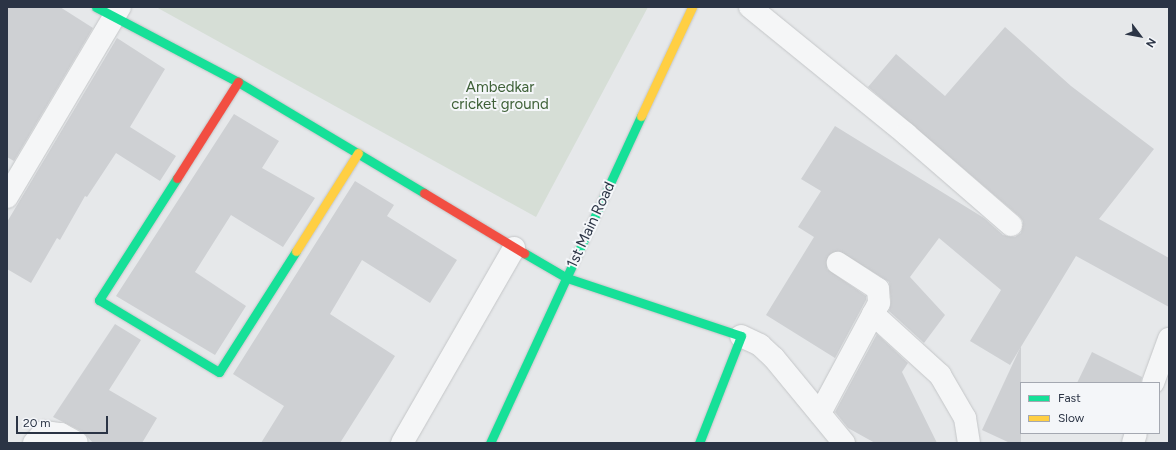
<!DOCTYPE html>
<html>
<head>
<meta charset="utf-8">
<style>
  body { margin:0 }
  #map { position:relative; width:1176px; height:450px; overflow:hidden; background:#e6e8ea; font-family:Figtree,sans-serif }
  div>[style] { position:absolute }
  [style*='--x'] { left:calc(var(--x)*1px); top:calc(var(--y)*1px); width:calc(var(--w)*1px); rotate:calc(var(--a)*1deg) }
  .green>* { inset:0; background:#d6ded6 }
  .building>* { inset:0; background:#ced0d3 }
  .roads { filter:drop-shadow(0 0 1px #c4c6c8) drop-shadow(0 0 1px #c4c6c8) }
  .street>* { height:22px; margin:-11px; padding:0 11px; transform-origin:11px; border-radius:11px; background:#f5f6f7 }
  .fast>* { height:9px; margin:-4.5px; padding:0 4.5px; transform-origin:4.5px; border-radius:4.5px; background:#16e098 }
  .slow>* { height:9px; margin:-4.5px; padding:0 4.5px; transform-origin:4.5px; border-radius:4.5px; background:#ffcf43 }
  .jam>* { height:9px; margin:-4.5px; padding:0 4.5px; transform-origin:4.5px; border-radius:4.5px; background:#f24e42 }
  span { translate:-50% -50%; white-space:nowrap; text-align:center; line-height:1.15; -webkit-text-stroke:4px #f4f6f9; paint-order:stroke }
  .park-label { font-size:15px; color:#3f6138 }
  .street-label { font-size:15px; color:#2b3445 }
  .frame { position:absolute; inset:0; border:8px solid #2b3445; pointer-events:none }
  .legend { position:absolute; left:1020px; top:382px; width:140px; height:52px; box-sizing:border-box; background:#f4f6f9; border:1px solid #a4a8b1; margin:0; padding:5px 7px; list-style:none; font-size:12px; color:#2b3445 }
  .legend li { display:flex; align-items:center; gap:8px; height:20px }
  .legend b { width:20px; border:1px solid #a4a8b1 }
  .north { position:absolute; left:1120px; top:16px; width:40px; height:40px; -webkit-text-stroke:3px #f4f6f9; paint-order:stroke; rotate:122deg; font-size:11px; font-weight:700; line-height:16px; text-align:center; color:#2b3445 }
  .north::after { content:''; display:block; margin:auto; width:14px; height:18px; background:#2b3445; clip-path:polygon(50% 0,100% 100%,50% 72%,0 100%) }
  .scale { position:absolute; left:16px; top:416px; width:92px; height:18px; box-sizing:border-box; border:2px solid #2b3445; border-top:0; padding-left:5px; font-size:12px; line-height:14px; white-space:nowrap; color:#2b3445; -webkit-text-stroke:3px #f4f6f9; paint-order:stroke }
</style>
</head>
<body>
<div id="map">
  <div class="green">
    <div style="clip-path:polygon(156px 7px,648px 7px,536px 217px)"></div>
  </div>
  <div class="building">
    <div style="clip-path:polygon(7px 7px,60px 7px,93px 28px,14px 161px,7px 157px)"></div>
    <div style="clip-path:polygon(1005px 27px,1071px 86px,1154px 149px,1099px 219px,1169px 258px,1169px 307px,1076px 256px,1010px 365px,970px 341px,1001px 290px,939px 238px,910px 277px,945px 315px,924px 343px,889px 311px,891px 302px,889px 282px,839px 251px,828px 256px,827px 269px,866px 296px,866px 300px,835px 358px,766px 315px,814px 237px,798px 227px,821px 191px,801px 179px,835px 126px,984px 218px,1003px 235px,1015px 237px,1021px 233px,1023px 221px,1019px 216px,868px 87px,896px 54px,945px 96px)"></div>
    <div style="clip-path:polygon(117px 38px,165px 69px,130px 127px,176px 156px,160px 181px,116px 153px,87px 197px,85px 196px,60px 240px,57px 238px,31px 283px,7px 269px,7px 222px)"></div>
    <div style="clip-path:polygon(234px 114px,279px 141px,262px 168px,315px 198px,283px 247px,231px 215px,195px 272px,246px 306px,215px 355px,116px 296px)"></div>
    <div style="clip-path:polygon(355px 181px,394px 205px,387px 216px,457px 260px,430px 303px,362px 260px,330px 314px,395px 356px,340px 443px,261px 443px,284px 406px,233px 374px)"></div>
    <div style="clip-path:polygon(115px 324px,141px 340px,109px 390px,157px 418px,142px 443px,93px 443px,83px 432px,53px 417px)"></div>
    <div style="clip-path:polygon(877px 334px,908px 363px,902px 372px,937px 443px,875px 443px,848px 428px,835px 412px)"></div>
    <div style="clip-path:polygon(1021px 346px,1021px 443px,1010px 443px,982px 430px)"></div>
    <div style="clip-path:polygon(1092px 352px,1142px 377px,1141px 383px,1077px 383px)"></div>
  </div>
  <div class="roads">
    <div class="street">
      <div style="--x:750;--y:7;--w:201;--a:39.1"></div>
      <div style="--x:906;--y:134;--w:139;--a:40.9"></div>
      <div style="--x:7;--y:197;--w:221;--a:-59.3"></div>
      <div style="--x:873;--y:314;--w:91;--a:42.3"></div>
      <div style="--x:940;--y:375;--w:50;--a:59.8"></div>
      <div style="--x:965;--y:418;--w:25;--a:81"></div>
      <div style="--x:741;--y:336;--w:21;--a:25"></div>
      <div style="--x:760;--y:345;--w:19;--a:43"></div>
      <div style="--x:774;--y:358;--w:110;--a:50.5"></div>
      <div style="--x:1153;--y:383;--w:47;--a:-70"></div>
      <div style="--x:820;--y:413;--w:125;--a:-61.8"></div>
      <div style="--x:879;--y:303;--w:14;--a:-94"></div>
      <div style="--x:878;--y:289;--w:48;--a:-147"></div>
      <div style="--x:34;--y:443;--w:15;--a:-48"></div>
      <div style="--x:44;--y:432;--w:17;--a:7"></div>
      <div style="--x:61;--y:434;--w:18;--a:29"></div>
      <div style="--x:402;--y:443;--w:225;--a:-60.1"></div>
      <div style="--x:1133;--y:443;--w:10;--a:-73"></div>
    </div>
    <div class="fast">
      <div style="--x:96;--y:7;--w:161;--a:27.8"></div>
      <div style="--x:238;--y:82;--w:217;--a:30.8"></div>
      <div style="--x:177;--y:178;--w:145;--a:122.6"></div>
      <div style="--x:99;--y:300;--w:140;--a:31"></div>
      <div style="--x:219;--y:372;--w:143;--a:-57.5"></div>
      <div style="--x:524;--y:253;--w:50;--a:30.2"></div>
      <div style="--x:567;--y:278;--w:183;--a:18.4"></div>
      <div style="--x:741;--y:336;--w:115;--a:111.4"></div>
      <div style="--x:490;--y:443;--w:360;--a:-65.2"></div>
    </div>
    <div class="slow">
      <div style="--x:641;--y:116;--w:120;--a:-64.9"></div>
      <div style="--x:296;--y:251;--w:116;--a:-57.7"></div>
    </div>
    <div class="jam">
      <div style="--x:177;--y:178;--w:114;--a:-57.6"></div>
      <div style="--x:424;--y:193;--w:117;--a:31"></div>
    </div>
  </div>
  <div class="park-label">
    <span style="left:500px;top:96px">Ambedkar<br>cricket ground</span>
  </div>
  <div class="street-label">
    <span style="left:591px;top:225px;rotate:-65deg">1st Main Road</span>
  </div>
  <div class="frame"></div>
  <ul class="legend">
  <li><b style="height:5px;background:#16e098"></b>Fast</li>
  <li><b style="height:5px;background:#ffcf43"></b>Slow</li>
  </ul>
  <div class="north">N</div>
  <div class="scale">20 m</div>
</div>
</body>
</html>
